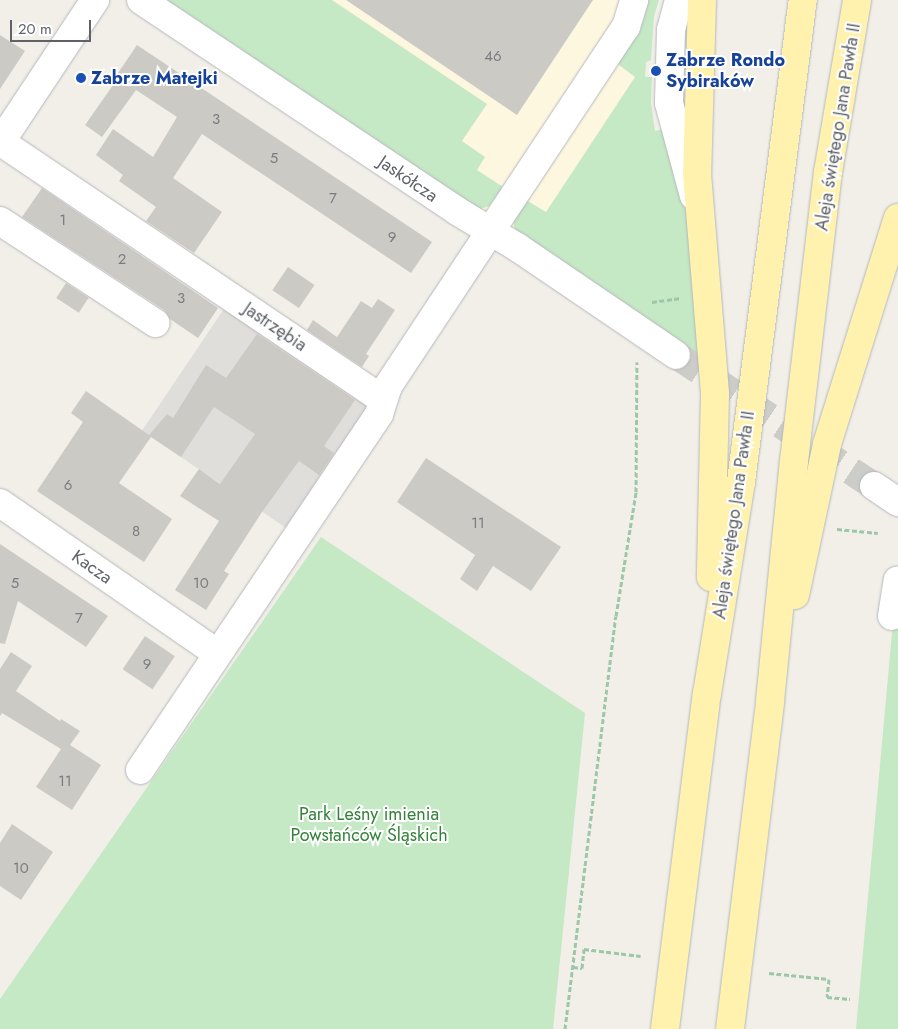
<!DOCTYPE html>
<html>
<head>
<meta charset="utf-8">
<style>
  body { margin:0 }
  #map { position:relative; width:898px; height:1029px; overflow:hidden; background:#f1efe8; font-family:Jost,sans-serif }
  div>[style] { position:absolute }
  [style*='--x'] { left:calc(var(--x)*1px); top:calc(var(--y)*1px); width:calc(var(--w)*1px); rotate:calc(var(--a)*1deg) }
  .commercial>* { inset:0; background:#fef7e0 }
  .industrial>* { inset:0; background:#e0deda; transform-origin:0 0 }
  .green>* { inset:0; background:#c5e8c5 }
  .building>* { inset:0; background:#cccac5; transform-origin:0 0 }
  .minor-tunnel>* { height:28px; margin-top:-14px; transform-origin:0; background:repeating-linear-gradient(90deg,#ccccc8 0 28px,transparent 0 42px) }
  .path>* { height:3px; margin-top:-1.5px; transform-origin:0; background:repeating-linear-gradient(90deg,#9cc7a9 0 5px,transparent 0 7.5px) }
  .roads { filter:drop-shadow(0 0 1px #b5b8bc) drop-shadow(0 0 1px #b5b8bc) }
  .minor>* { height:28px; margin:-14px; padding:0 14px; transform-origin:14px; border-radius:14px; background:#fff }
  .major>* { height:28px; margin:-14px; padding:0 14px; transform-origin:14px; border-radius:14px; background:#fff2af }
  .dots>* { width:14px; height:14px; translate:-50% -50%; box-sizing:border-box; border:2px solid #fff; border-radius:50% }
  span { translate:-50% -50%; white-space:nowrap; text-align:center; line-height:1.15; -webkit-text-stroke:4px #fff; paint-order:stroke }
  .number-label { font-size:15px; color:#7a7d7f }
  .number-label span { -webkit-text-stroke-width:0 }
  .transit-label { font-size:18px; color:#164399; font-weight:700 }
  .left { translate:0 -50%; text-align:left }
  .street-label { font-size:18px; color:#5f6368 }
  .park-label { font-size:18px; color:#348238 }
  .scale { position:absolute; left:10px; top:20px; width:81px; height:22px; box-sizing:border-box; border:2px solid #5f6368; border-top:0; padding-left:6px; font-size:15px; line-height:18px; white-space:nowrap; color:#5f6368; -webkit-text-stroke:4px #fff; paint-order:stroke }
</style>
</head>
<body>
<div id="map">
  <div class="commercial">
    <div style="clip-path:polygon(159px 0,651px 0,631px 159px,520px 238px)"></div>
  </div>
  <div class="industrial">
    <div style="left:228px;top:303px;width:174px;height:154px;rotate:34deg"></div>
  </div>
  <div class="green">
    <div style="clip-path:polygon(159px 0,332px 0,487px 104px,462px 141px,485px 157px,477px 170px,503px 187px,489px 206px,478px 210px)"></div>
    <div style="clip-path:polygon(646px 0,659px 0,654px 16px,651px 60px,646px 62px,645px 77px,652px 77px,651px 103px,655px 131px,668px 128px,692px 214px,706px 361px,525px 240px,515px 229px,513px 222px,516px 214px,526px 200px,546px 212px,635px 77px,619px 65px,618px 61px,643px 22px)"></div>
    <div style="clip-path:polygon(321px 537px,585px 713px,553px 1029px,0 1029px,0 999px)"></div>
    <div style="clip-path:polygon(898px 567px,898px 1029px,856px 1029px)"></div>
  </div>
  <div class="building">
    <div style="clip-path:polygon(346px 0,593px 0,517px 115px)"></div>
    <div style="clip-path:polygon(0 35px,25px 51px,0 89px)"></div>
    <div style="clip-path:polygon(137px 45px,432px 242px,411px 273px,202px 134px,173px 178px,222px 212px,194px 253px,146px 221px,156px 207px,119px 181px,123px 175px,96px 155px,113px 129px,153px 157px,177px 117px,136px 90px,102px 137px,85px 125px,118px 78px,116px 76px)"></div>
    <div style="clip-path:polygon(42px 188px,218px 308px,198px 338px,170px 319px,164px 310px,22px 217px)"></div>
    <div style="left:288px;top:267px;width:32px;height:28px;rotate:34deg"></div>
    <div style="left:66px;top:283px;width:27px;height:18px;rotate:33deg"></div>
    <div style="clip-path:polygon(378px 299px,395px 310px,366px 354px,369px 356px,362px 367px,307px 330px,313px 320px,337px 337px,361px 301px,372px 308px)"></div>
    <div style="clip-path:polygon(257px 334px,355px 400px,324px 446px,334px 453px,319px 475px,299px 461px,262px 512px,224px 571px,229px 574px,206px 610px,175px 590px,219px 521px,180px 496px,199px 469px,220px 484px,255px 434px,214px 407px,181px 457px,151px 437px,119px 483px,172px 519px,144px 562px,37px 491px,83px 422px,71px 413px,86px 391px,149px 435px,167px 414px,173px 418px,206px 365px,226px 378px)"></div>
    <div style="clip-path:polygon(426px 458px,561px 547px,531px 591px,493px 566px,477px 591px,460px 579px,475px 555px,397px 502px)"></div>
    <div style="clip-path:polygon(0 544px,108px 616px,86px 647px,18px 601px,5px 644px,0 643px)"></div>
    <div style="left:145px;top:636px;width:36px;height:40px;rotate:34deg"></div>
    <div style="clip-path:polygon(11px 652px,32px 666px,16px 691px,60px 721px,61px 719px,80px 731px,70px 745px,101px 765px,72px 810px,36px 787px,61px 749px,2px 713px,0 716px,0 669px)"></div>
    <div style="clip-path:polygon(12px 824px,53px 852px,21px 900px,0 886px,0 843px)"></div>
  </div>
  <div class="minor-tunnel">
    <div style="--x:676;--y:355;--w:237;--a:33.5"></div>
  </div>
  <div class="path">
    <div style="--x:652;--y:302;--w:29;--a:-8"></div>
    <div style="--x:837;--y:529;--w:41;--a:5.6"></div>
    <div style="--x:573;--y:967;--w:9;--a:6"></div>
    <div style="--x:582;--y:968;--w:19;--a:-84"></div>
    <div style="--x:584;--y:949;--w:57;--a:7"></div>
    <div style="--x:769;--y:973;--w:60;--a:5.7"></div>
    <div style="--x:829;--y:979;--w:18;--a:96"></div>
    <div style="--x:827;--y:997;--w:23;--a:5"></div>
    <div style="--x:565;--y:1029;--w:416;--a:-83"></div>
    <div style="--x:616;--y:616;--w:126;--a:-80.8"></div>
    <div style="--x:636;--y:492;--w:130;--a:-89.6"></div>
  </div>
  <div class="roads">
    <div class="minor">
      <div style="--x:141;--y:0;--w:380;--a:33.7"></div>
      <div style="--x:457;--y:211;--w:70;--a:31"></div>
      <div style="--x:517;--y:247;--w:192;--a:34.2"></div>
      <div style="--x:679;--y:0;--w:31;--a:105"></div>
      <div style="--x:671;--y:30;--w:73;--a:91.6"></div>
      <div style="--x:669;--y:103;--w:96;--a:75"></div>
      <div style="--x:1;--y:142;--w:461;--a:34"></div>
      <div style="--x:0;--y:143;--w:172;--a:-56.4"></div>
      <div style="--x:0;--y:221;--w:186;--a:33.3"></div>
      <div style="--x:874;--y:486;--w:29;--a:34"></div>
      <div style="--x:0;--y:503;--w:264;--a:34.7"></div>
      <div style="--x:892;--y:616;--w:36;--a:-81"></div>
      <div style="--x:140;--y:770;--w:429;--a:-56.1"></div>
      <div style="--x:379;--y:414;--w:29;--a:-72"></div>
      <div style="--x:388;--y:386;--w:431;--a:-56.5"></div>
      <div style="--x:626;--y:27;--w:28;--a:-73"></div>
    </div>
    <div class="major">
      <div style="--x:702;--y:0;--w:174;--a:91.6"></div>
      <div style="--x:697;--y:174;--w:221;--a:85.3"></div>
      <div style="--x:715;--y:394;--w:183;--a:91.3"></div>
      <div style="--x:795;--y:595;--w:154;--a:-78"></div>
      <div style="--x:827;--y:444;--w:237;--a:-72.6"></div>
      <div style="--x:665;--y:1029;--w:338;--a:-82.9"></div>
      <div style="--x:707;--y:694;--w:215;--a:-80.9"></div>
      <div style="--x:741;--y:482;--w:486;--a:-82.7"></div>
      <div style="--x:730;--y:1029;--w:330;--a:-83"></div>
      <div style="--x:770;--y:701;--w:241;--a:-84.3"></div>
      <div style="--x:794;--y:461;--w:291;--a:-83.3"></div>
      <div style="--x:828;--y:172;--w:174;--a:-80.4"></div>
    </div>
  </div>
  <div class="dots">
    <div style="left:656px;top:71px;background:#1a4fb4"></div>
    <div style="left:81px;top:78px;background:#1a4fb4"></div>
  </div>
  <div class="number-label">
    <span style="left:493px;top:57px">46</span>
    <span style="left:216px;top:120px">3</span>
    <span style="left:274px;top:159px">5</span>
    <span style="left:333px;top:199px">7</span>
    <span style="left:63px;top:221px">1</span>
    <span style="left:392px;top:238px">9</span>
    <span style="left:122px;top:260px">2</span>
    <span style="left:181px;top:299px">3</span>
    <span style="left:68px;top:486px">6</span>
    <span style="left:478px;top:524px">11</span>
    <span style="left:136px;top:532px">8</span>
    <span style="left:15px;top:584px">5</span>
    <span style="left:201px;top:584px">10</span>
    <span style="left:79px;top:619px">7</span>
    <span style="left:147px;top:665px">9</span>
    <span style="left:65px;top:782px">11</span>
    <span style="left:21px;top:869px">10</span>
  </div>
  <div class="transit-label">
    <span class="left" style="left:666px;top:71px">Zabrze Rondo<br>Sybiraków</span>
    <span class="left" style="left:91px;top:78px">Zabrze Matejki</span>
  </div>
  <div class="street-label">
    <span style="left:838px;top:127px;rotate:-81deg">Aleja świętego Jana Pawła II</span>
    <span style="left:408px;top:179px;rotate:34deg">Jaskółcza</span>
    <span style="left:275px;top:327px;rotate:34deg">Jastrzębia</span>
    <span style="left:734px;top:515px;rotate:-82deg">Aleja świętego Jana Pawła II</span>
    <span style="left:92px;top:567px;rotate:35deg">Kacza</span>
  </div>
  <div class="park-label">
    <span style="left:369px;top:825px">Park Leśny imienia<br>Powstańców Śląskich</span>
  </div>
  <div class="scale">20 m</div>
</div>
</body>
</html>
